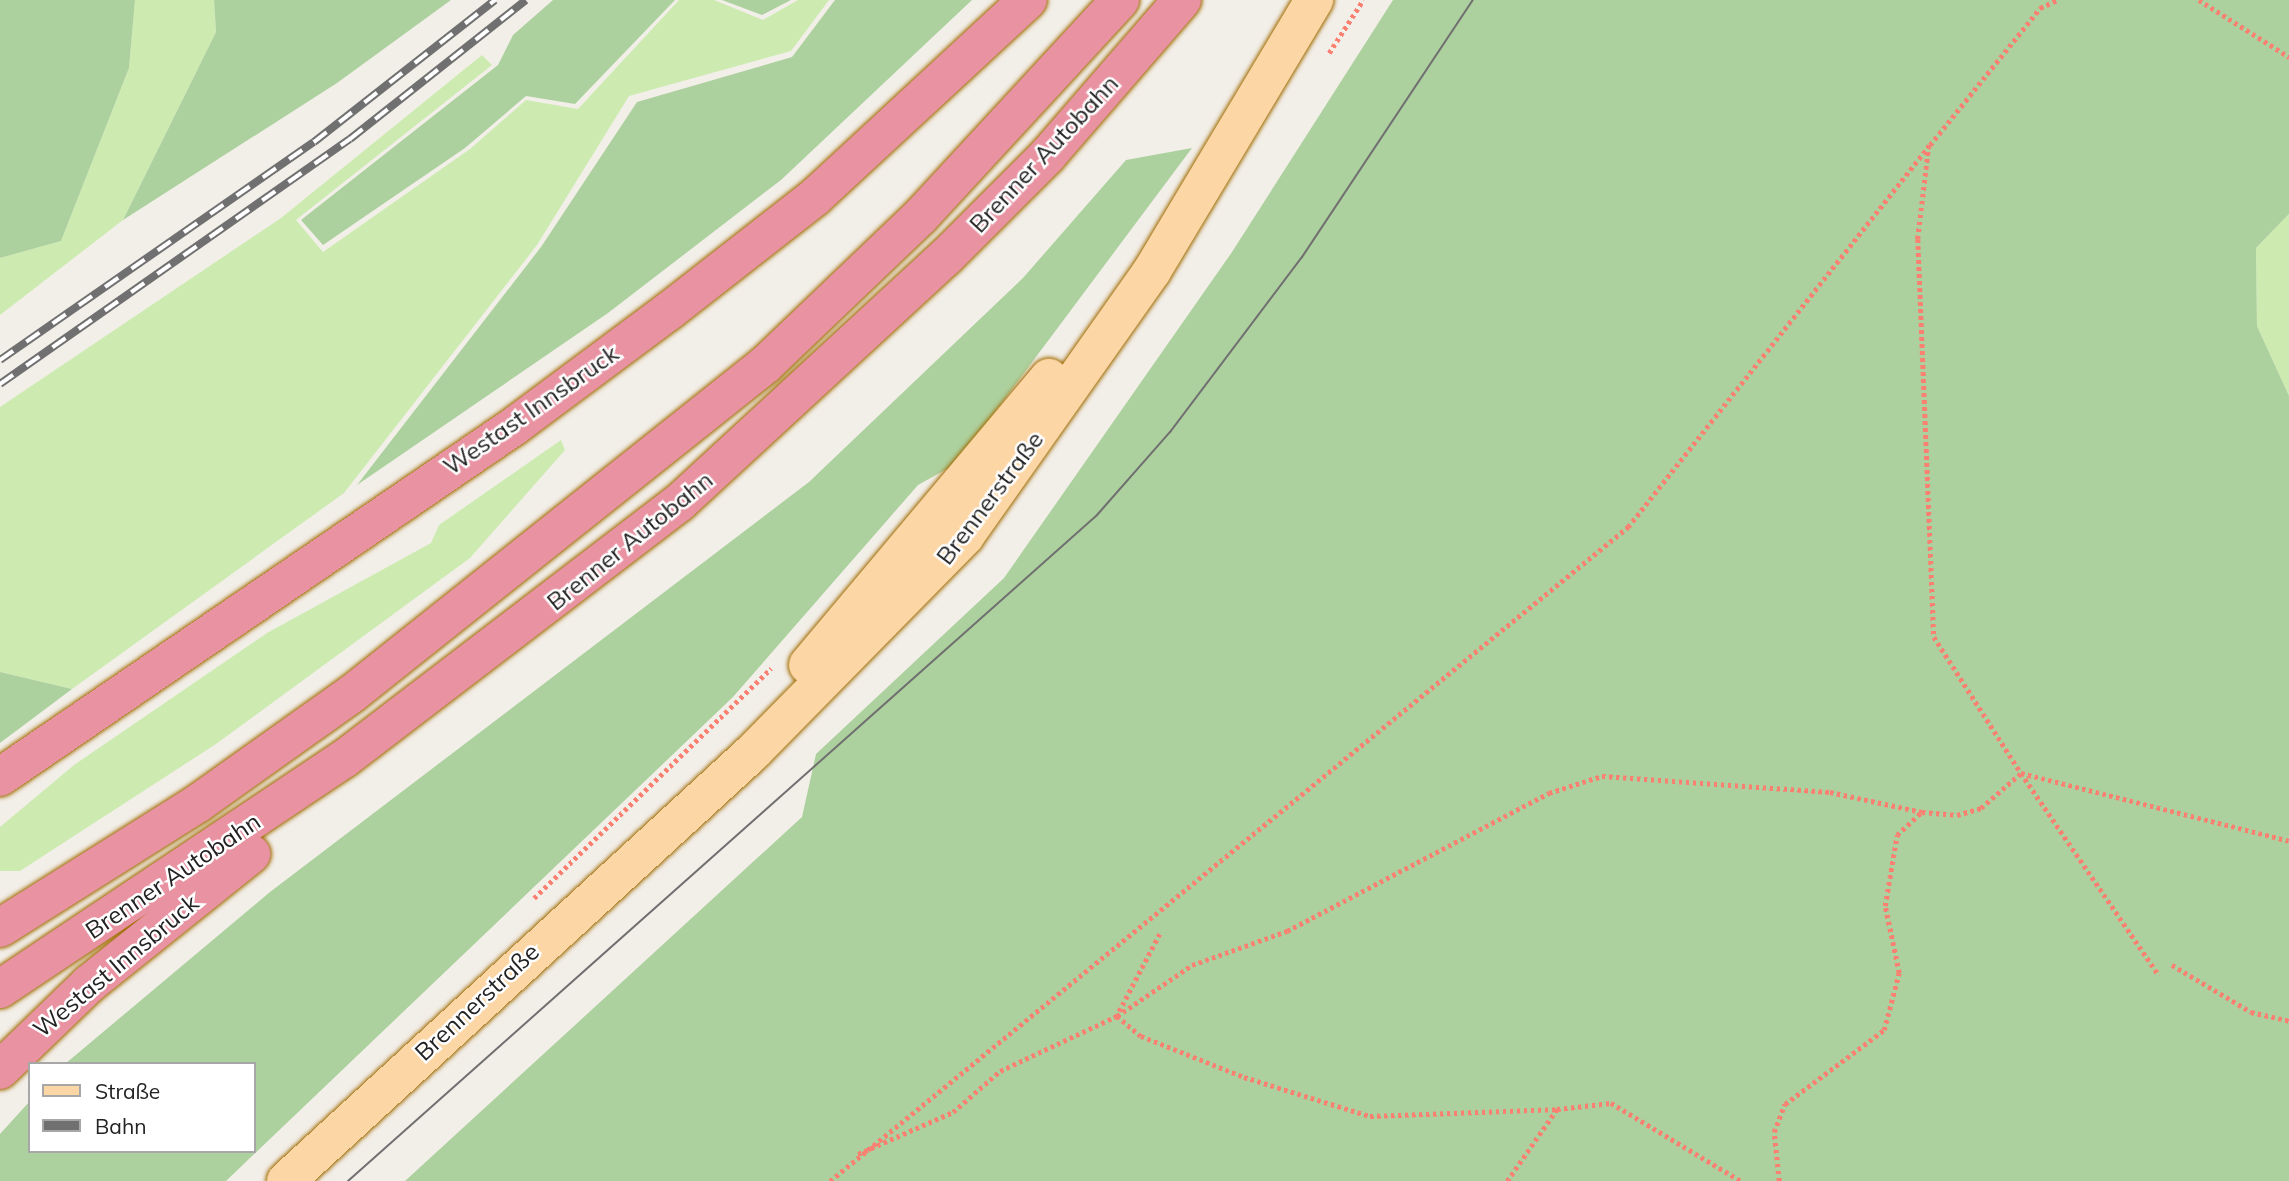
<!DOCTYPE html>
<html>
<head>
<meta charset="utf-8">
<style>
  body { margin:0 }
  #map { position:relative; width:2289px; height:1181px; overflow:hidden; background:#f2efe9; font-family:Mulish,sans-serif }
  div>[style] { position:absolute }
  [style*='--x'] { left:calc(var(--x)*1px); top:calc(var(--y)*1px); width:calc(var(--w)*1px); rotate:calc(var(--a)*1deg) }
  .grass>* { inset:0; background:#cdebb0 }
  .forest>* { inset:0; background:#add19e }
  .path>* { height:4.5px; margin-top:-2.25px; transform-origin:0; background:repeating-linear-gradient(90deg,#fa8072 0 3.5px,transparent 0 7px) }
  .roads { filter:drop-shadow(0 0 2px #a06b00) drop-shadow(0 0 2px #a06b00) }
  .primary>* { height:38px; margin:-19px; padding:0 19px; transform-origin:19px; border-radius:19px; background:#fcd6a4 }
  .motorway>* { height:38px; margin:-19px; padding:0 19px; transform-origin:19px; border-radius:19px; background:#e892a2 }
  .tram>* { height:2px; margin:-1px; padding:0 1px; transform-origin:1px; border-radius:1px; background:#707070 }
  .rail>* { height:8px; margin-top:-4px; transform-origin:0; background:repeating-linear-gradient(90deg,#fff 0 16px,#707070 0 32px); box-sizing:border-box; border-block:2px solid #707070 }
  span { translate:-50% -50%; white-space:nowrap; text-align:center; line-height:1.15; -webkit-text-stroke:5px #fff; paint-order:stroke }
  .street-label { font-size:24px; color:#222 }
  .legend { position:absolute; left:28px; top:1062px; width:228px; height:91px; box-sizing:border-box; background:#fff; border:2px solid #a7a7a7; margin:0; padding:9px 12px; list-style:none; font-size:21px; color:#222 }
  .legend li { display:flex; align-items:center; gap:14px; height:35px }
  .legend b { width:35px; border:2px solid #a7a7a7 }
</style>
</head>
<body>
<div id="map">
  <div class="grass">
    <div style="clip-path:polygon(135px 0,214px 0,216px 32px,123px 220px,0 315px,0 258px,61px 241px,129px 68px)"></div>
    <div style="clip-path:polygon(679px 0,714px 0,763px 20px,798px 0,829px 0,791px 51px,629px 96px,537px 245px,344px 493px,72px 689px,0 672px,0 407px,281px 218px,482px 55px,492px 65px,296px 220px,323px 252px,470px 149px,526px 100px,578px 109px)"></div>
    <div style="clip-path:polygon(2289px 214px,2289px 396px,2257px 326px,2256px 248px)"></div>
    <div style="clip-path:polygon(561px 440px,565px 450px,470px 558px,216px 744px,20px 871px,0 871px,0 827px,74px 765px,267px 633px,431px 543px,439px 525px)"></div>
  </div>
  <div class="forest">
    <div style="clip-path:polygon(0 0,135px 0,129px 68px,61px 241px,0 258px)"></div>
    <div style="clip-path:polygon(214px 0,451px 0,337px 83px,123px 220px,216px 32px)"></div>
    <div style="clip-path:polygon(553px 0,675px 0,575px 104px,526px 96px,465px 148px,323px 245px,301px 220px,498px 65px,513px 35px)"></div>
    <div style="clip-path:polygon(722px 0,791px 0,762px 15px)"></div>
    <div style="clip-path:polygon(835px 0,972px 0,781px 180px,608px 313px,357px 485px,541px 247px,637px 102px,792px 57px)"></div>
    <div style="clip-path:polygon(1393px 0,2289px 0,2289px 214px,2256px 248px,2257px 326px,2289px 396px,2289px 1181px,405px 1181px,802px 817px,816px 754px,1004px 578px,1232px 252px)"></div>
    <div style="clip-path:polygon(1192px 148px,956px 464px,918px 485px,733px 697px,226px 1181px,0 1181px,0 1134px,30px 1101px,30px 1151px,254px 1151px,254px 1064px,65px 1064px,270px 892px,809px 482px,1023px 278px,1126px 160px)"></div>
    <div style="clip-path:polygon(0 672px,72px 689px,0 743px)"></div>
  </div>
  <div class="path">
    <div style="--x:2199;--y:0;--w:107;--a:32.3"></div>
    <div style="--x:1329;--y:53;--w:63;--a:-57.3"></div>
    <div style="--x:1929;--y:145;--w:95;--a:96.7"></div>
    <div style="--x:1918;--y:239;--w:398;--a:87.7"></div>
    <div style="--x:1934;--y:637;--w:161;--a:57.4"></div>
    <div style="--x:2021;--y:773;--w:276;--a:14.2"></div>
    <div style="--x:534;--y:898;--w:330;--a:-44.1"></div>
    <div style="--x:1160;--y:934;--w:93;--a:117.7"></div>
    <div style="--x:1117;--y:1016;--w:31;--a:40"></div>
    <div style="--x:1141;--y:1036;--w:111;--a:21.7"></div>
    <div style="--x:1244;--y:1077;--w:132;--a:17.2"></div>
    <div style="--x:1370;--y:1116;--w:187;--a:-2.1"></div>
    <div style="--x:2172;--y:965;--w:92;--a:30.7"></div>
    <div style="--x:2251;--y:1012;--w:39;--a:13"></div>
    <div style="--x:858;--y:1154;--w:104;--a:-23.9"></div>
    <div style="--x:953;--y:1112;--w:62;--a:-41.1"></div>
    <div style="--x:1000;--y:1071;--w:129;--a:-25.2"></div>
    <div style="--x:1117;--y:1016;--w:91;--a:-34.2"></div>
    <div style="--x:1192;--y:965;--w:101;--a:-19.7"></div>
    <div style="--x:1287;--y:931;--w:296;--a:-27.8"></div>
    <div style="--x:1549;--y:793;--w:56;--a:-17.8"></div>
    <div style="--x:1602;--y:776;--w:229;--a:4"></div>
    <div style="--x:1830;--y:792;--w:94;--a:12.3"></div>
    <div style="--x:830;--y:1181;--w:1032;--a:-39.34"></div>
    <div style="--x:1628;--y:527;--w:487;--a:-51.7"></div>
    <div style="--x:1930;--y:145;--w:176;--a:-51.2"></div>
    <div style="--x:2040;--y:8;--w:19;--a:-25"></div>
    <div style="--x:1507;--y:1181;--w:88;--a:-55.2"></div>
    <div style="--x:1557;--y:1109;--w:54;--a:-6.3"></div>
    <div style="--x:1611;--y:1103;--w:152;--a:31"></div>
    <div style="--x:1779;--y:1181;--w:49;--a:-95.8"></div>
    <div style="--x:1774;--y:1132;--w:30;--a:-69"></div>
    <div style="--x:1785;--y:1104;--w:124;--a:-36.8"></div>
    <div style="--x:1884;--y:1030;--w:59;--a:-75.3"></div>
    <div style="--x:1899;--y:973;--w:68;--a:-101.8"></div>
    <div style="--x:1885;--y:906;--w:72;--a:-80.4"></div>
    <div style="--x:1897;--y:835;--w:34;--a:-43"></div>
    <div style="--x:1922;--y:812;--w:35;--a:5"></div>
    <div style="--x:1957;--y:815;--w:25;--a:-16"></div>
    <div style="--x:1981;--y:808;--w:53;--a:-41.2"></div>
    <div style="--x:2021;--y:773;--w:245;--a:55.7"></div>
  </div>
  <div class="roads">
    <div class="primary">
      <div style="--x:808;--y:665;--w:375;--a:-50"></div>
      <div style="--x:286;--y:1181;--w:634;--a:-42.57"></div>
      <div style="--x:753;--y:752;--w:303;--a:-45.5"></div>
      <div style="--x:965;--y:536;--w:324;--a:-54.8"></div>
      <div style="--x:1152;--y:271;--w:316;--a:-59.1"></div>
    </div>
    <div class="motorway">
      <div style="--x:0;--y:777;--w:625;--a:-34.3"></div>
      <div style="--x:516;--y:425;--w:191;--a:-36.7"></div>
      <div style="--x:669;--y:311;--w:185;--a:-38"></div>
      <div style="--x:815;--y:197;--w:290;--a:-42.8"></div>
      <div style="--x:0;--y:928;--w:233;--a:-32.2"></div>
      <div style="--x:197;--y:804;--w:191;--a:-35.4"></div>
      <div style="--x:353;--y:693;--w:528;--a:-38.54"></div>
      <div style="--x:766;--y:364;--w:213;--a:-43.7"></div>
      <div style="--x:920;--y:217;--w:295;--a:-47.3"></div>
      <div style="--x:0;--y:989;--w:414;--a:-33.8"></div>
      <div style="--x:344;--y:759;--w:422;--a:-37.4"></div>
      <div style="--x:679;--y:503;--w:363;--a:-42.7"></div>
      <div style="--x:946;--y:257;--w:143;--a:-45"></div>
      <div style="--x:1047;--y:156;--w:206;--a:-49.1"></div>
      <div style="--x:0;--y:1070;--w:124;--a:-44"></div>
      <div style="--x:89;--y:984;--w:208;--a:-38.7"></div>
    </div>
  </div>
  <div class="tram">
    <div style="--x:348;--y:1181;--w:1002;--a:-41.64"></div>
    <div style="--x:1097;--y:515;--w:111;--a:-48.7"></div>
    <div style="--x:1170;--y:432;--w:219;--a:-53"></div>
    <div style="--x:1302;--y:257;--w:309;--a:-56.4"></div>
  </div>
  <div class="rail">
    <div style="--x:0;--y:360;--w:382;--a:-34.8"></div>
    <div style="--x:314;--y:142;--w:230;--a:-38.1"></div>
    <div style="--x:0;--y:384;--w:427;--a:-35"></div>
    <div style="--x:350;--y:139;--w:224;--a:-38.3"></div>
  </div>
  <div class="street-label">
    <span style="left:1044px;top:154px;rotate:-47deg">Brenner Autobahn</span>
    <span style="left:531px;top:410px;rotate:-35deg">Westast Innsbruck</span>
    <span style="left:990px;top:498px;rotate:-53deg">Brennerstraße</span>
    <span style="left:630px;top:541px;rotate:-39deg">Brenner Autobahn</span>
    <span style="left:173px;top:876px;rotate:-34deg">Brenner Autobahn</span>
    <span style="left:116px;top:966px;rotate:-40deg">Westast Innsbruck</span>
    <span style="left:477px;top:1002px;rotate:-43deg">Brennerstraße</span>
  </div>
  <ul class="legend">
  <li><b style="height:9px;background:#fcd6a4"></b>Straße</li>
  <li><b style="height:9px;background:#707070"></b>Bahn</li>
  </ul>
</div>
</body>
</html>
